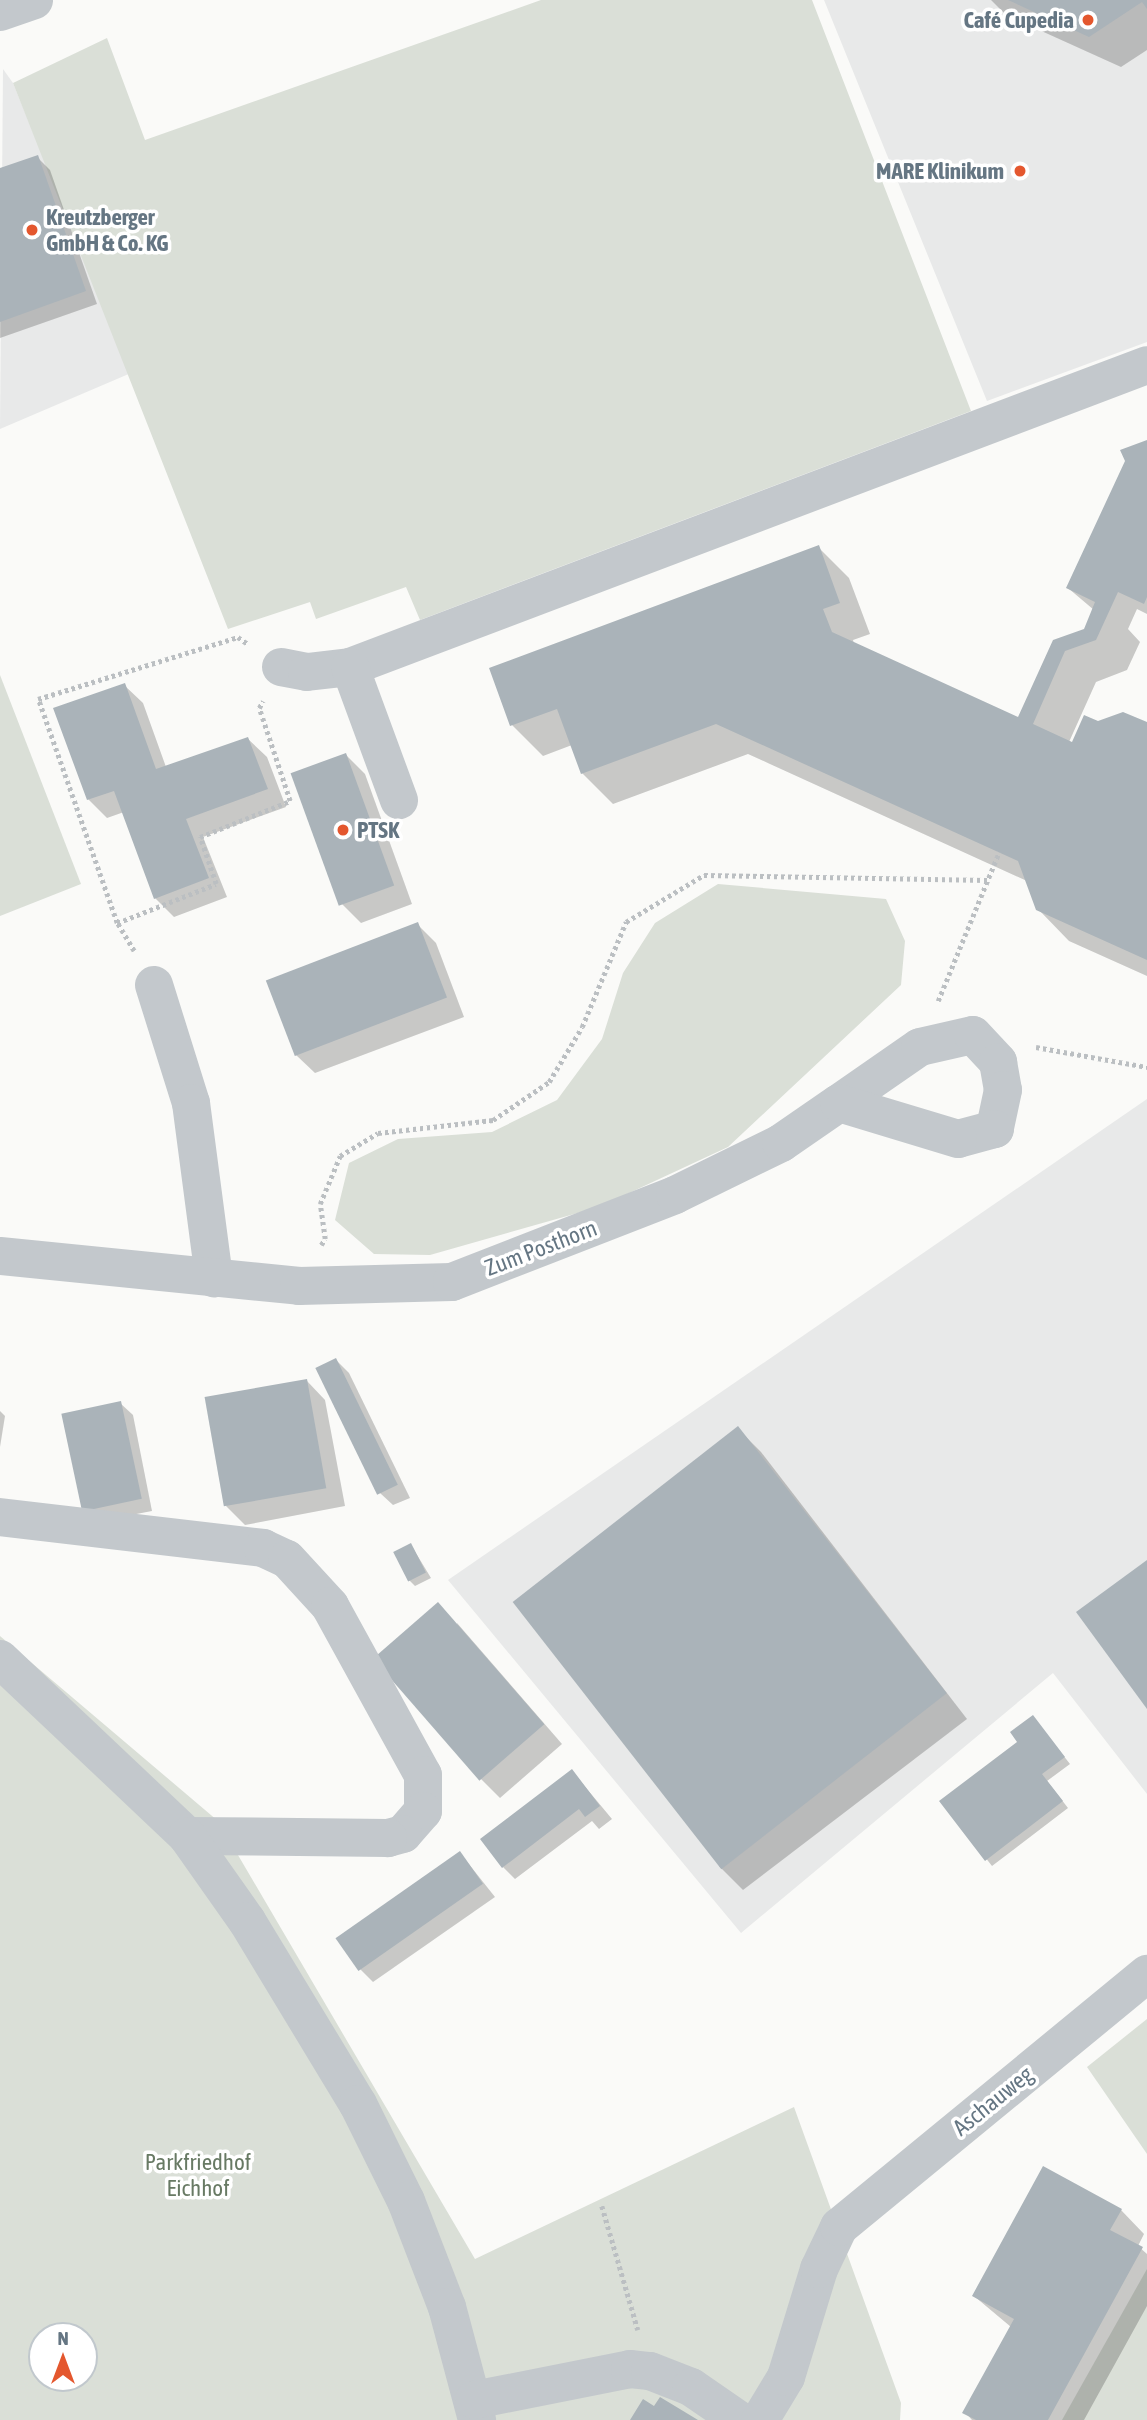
<!DOCTYPE html>
<html>
<head>
<meta charset="utf-8">
<style>
  body { margin:0 }
  #map { position:relative; width:1147px; height:2420px; overflow:hidden; background:#fafaf8; font-family:"Asap Condensed",sans-serif }
  div>[style] { position:absolute }
  [style*='--x'] { left:calc(var(--x)*1px); top:calc(var(--y)*1px); width:calc(var(--w)*1px); rotate:calc(var(--a)*1deg) }
  .built>* { inset:0; background:#e8e9e9 }
  .green>* { inset:0; background:#dadfd7 }
  .shadow>* { inset:0; background:#0003 }
  .building>* { inset:0; background:#aab3b9; transform-origin:0 0 }
  .path>* { height:4.5px; margin-top:-2.25px; transform-origin:0; background:repeating-linear-gradient(90deg,#bbbfc2 0 3.5px,transparent 0 7px) }
  .minor>* { height:38px; margin:-19px; padding:0 19px; transform-origin:19px; border-radius:19px; background:#c3c8cc }
  .dots>* { width:19px; height:19px; translate:-50% -50%; box-sizing:border-box; border:4px solid #fff; border-radius:50% }
  span { translate:-50% -50%; white-space:nowrap; text-align:center; line-height:1.15; -webkit-text-stroke:7px #fff; paint-order:stroke }
  .poi-label { font-size:23px; color:#657683; font-weight:700 }
  .right { translate:-100% -50%; text-align:right }
  .left { translate:0 -50%; text-align:left }
  .street-label { font-size:23px; color:#657683 }
  .park-label { font-size:23px; color:#687a64 }
  .north { position:absolute; left:28px; top:2322px; width:70px; height:70px; box-sizing:border-box; background:#fff; border:2px solid #c1c8cd; border-radius:50%; rotate:0deg; font-size:19px; font-weight:700; line-height:28px; text-align:center; color:#657683 }
  .north::after { content:''; display:block; margin:auto; width:24px; height:32px; background:#e4572e; clip-path:polygon(50% 0,100% 100%,50% 72%,0 100%) }
</style>
</head>
<body>
<div id="map">
  <div class="built">
    <div style="clip-path:polygon(824px 0,1147px 0,1147px 342px,987px 401px)"></div>
    <div style="clip-path:polygon(3px 69px,13px 83px,131px 373px,0 429px)"></div>
    <div style="clip-path:polygon(1147px 1099px,1147px 1794px,1053px 1673px,741px 1933px,448px 1580px)"></div>
  </div>
  <div class="green">
    <div style="clip-path:polygon(541px 0,812px 0,971px 411px,420px 620px,406px 587px,316px 619px,310px 602px,228px 629px,13px 83px,107px 38px,145px 140px)"></div>
    <div style="clip-path:polygon(0 675px,81px 884px,0 916px)"></div>
    <div style="clip-path:polygon(718px 884px,886px 899px,905px 941px,901px 985px,728px 1147px,599px 1207px,430px 1255px,374px 1254px,335px 1220px,349px 1163px,398px 1139px,492px 1132px,557px 1100px,602px 1039px,623px 973px,655px 923px)"></div>
    <div style="clip-path:polygon(evenodd,0 1636px,218px 1821px,475px 2259px,794px 2107px,901px 2403px,900px 2420px,0 2420px,0 1636px,42px 2336px,84px 2336px,84px 2378px,42px 2378px,42px 2336px)"></div>
    <div style="clip-path:polygon(1147px 2019px,1147px 2154px,1087px 2067px)"></div>
    <div style="clip-path:polygon(1147px 2269px,1147px 2420px,1062px 2420px)"></div>
  </div>
  <div class="shadow">
    <div style="clip-path:polygon(991px 0,1147px 0,1147px 50px,1121px 67px,1006px 15px)"></div>
    <div style="clip-path:polygon(37px 157px,50px 170px,97px 304px,0 338px,0 170px)"></div>
    <div style="clip-path:polygon(1147px 442px,1147px 614px,1137px 609px,1128px 629px,1140px 642px,1127px 670px,1096px 682px,1069px 742px,1073px 744px,1098px 723px,1147px 724px,1147px 976px,1069px 941px,1038px 909px,1027px 881px,748px 754px,613px 804px,582px 773px,572px 745px,543px 756px,512px 725px,491px 669px,818px 547px,849px 578px,870px 634px,853px 640px,854px 644px,1018px 719px,1054px 642px,1085px 630px,1094px 610px,1068px 588px)"></div>
    <div style="clip-path:polygon(124px 685px,143px 703px,166px 767px,248px 739px,267px 757px,286px 807px,203px 837px,227px 897px,174px 917px,155px 898px,124px 812px,107px 818px,88px 799px)"></div>
    <div style="clip-path:polygon(346px 755px,365px 774px,412px 904px,361px 923px,342px 904px)"></div>
    <div style="clip-path:polygon(418px 925px,436px 943px,464px 1017px,315px 1073px,296px 1055px)"></div>
    <div style="clip-path:polygon(336px 1360px,349px 1373px,410px 1498px,393px 1505px,380px 1493px)"></div>
    <div style="clip-path:polygon(307px 1381px,325px 1400px,345px 1506px,245px 1525px,226px 1506px)"></div>
    <div style="clip-path:polygon(120px 1403px,133px 1415px,152px 1511px,95px 1522px,82px 1509px)"></div>
    <div style="clip-path:polygon(0 1411px,5px 1416px,0 1447px)"></div>
    <div style="clip-path:polygon(738px 1429px,761px 1452px,967px 1719px,743px 1890px,719px 1866px)"></div>
    <div style="clip-path:polygon(411px 1545px,431px 1578px,415px 1586px,409px 1580px)"></div>
    <div style="clip-path:polygon(457px 1623px,562px 1744px,500px 1798px,481px 1779px)"></div>
    <div style="clip-path:polygon(1033px 1717px,1070px 1764px,1047px 1781px,1068px 1808px,992px 1866px,942px 1802px,1020px 1742px)"></div>
    <div style="clip-path:polygon(572px 1771px,612px 1819px,599px 1829px,592px 1821px,515px 1879px,503px 1867px)"></div>
    <div style="clip-path:polygon(460px 1853px,495px 1897px,373px 1982px,360px 1969px)"></div>
    <div style="clip-path:polygon(1121px 2210px,1144px 2234px,1138px 2246px,1147px 2254px,1147px 2306px,1084px 2420px,972px 2420px,965px 2412px,1011px 2327px,974px 2296px)"></div>
  </div>
  <div class="building">
    <div style="clip-path:polygon(1008px 0,1147px 0,1147px 9px,1142px 2px,1089px 37px)"></div>
    <div style="clip-path:polygon(38px 155px,86px 291px,0 322px,0 168px)"></div>
    <div style="clip-path:polygon(1147px 440px,1147px 597px,1144px 604px,1118px 592px,1096px 640px,1065px 651px,1033px 724px,1072px 742px,1084px 715px,1098px 721px,1123px 712px,1147px 722px,1147px 960px,1036px 910px,1018px 861px,716px 724px,581px 774px,557px 709px,510px 726px,489px 668px,819px 545px,840px 603px,823px 609px,832px 632px,1018px 717px,1053px 640px,1084px 629px,1095px 602px,1066px 588px,1125px 461px,1120px 450px)"></div>
    <div style="clip-path:polygon(125px 683px,156px 769px,248px 737px,268px 789px,186px 819px,209px 878px,154px 899px,114px 791px,87px 800px,53px 708px)"></div>
    <div style="left:346px;top:753px;width:141px;height:59px;rotate:70deg"></div>
    <div style="left:418px;top:922px;width:81px;height:163px;rotate:69deg"></div>
    <div style="left:336px;top:1358px;width:141px;height:23px;rotate:64deg"></div>
    <div style="left:307px;top:1379px;width:111px;height:104px;rotate:80deg"></div>
    <div style="left:121px;top:1401px;width:100px;height:61px;rotate:78deg"></div>
    <div style="left:738px;top:1426px;width:339px;height:286px;rotate:52deg"></div>
    <div style="left:411px;top:1543px;width:33px;height:20px;rotate:63deg"></div>
    <div style="clip-path:polygon(1147px 1560px,1147px 1709px,1076px 1612px)"></div>
    <div style="left:438px;top:1602px;width:162px;height:86px;rotate:49deg"></div>
    <div style="clip-path:polygon(1033px 1715px,1065px 1757px,1042px 1774px,1063px 1801px,985px 1861px,939px 1801px,1017px 1742px,1010px 1732px)"></div>
    <div style="clip-path:polygon(572px 1769px,600px 1806px,585px 1817px,579px 1809px,502px 1868px,480px 1839px)"></div>
    <div style="left:460px;top:1851px;width:40px;height:152px;rotate:55deg"></div>
    <div style="clip-path:polygon(1043px 2166px,1122px 2209px,1110px 2230px,1143px 2247px,1048px 2420px,976px 2420px,962px 2413px,1014px 2319px,972px 2296px)"></div>
    <div style="clip-path:polygon(660px 2397px,698px 2420px,630px 2420px,643px 2399px,654px 2406px)"></div>
  </div>
  <div class="path">
    <div style="--x:117;--y:923;--w:106;--a:-21.5"></div>
    <div style="--x:216;--y:884;--w:50;--a:-108.8"></div>
    <div style="--x:200;--y:837;--w:97;--a:-21.8"></div>
    <div style="--x:290;--y:801;--w:98;--a:-108.4"></div>
    <div style="--x:259;--y:708;--w:8;--a:-60"></div>
    <div style="--x:134;--y:951;--w:33;--a:-121"></div>
    <div style="--x:117;--y:923;--w:238;--a:-109.4"></div>
    <div style="--x:38;--y:699;--w:209;--a:-17.2"></div>
    <div style="--x:238;--y:637;--w:12;--a:35"></div>
    <div style="--x:938;--y:1001;--w:161;--a:-67.7"></div>
    <div style="--x:1036;--y:1047;--w:113;--a:10.2"></div>
    <div style="--x:321;--y:1245;--w:7;--a:-56"></div>
    <div style="--x:325;--y:1239;--w:35;--a:-98"></div>
    <div style="--x:320;--y:1204;--w:52;--a:-67.4"></div>
    <div style="--x:340;--y:1156;--w:44;--a:-31.2"></div>
    <div style="--x:378;--y:1133;--w:116;--a:-6.4"></div>
    <div style="--x:493;--y:1120;--w:68;--a:-34.2"></div>
    <div style="--x:549;--y:1082;--w:64;--a:-59"></div>
    <div style="--x:582;--y:1027;--w:114;--a:-67.3"></div>
    <div style="--x:626;--y:922;--w:91;--a:-31.1"></div>
    <div style="--x:704;--y:875;--w:283;--a:1"></div>
    <div style="--x:602;--y:2206;--w:129;--a:73.8"></div>
  </div>
  <div class="minor">
    <div style="--x:0;--y:12;--w:36;--a:-19"></div>
    <div style="--x:281;--y:667;--w:26;--a:11"></div>
    <div style="--x:307;--y:672;--w:43;--a:-6.6"></div>
    <div style="--x:350;--y:667;--w:852;--a:-20.75"></div>
    <div style="--x:350;--y:667;--w:142;--a:69.8"></div>
    <div style="--x:154;--y:985;--w:124;--a:72.6"></div>
    <div style="--x:191;--y:1103;--w:177;--a:82.5"></div>
    <div style="--x:0;--y:1256;--w:301;--a:5.7"></div>
    <div style="--x:299;--y:1286;--w:153;--a:-1.5"></div>
    <div style="--x:452;--y:1282;--w:239;--a:-21.3"></div>
    <div style="--x:675;--y:1195;--w:118;--a:-26.1"></div>
    <div style="--x:781;--y:1143;--w:70;--a:-34.6"></div>
    <div style="--x:839;--y:1103;--w:98;--a:-34.7"></div>
    <div style="--x:920;--y:1047;--w:54;--a:-12.8"></div>
    <div style="--x:973;--y:1035;--w:37;--a:47"></div>
    <div style="--x:998;--y:1062;--w:28;--a:80"></div>
    <div style="--x:1003;--y:1090;--w:40;--a:102"></div>
    <div style="--x:995;--y:1129;--w:38;--a:165"></div>
    <div style="--x:958;--y:1139;--w:124;--a:-163.2"></div>
    <div style="--x:0;--y:1517;--w:265;--a:6.7"></div>
    <div style="--x:263;--y:1548;--w:26;--a:25"></div>
    <div style="--x:287;--y:1559;--w:64;--a:47.5"></div>
    <div style="--x:330;--y:1606;--w:193;--a:61.2"></div>
    <div style="--x:423;--y:1775;--w:36;--a:90"></div>
    <div style="--x:423;--y:1811;--w:30;--a:131"></div>
    <div style="--x:403;--y:1834;--w:16;--a:165"></div>
    <div style="--x:388;--y:1838;--w:201;--a:-179.4"></div>
    <div style="--x:0;--y:1659;--w:257;--a:43.4"></div>
    <div style="--x:187;--y:1836;--w:104;--a:54.8"></div>
    <div style="--x:247;--y:1921;--w:214;--a:58.8"></div>
    <div style="--x:358;--y:2104;--w:108;--a:63.7"></div>
    <div style="--x:406;--y:2201;--w:114;--a:68.9"></div>
    <div style="--x:447;--y:2307;--w:117;--a:75.1"></div>
    <div style="--x:474;--y:2400;--w:159;--a:-11.2"></div>
    <div style="--x:630;--y:2369;--w:20;--a:6"></div>
    <div style="--x:650;--y:2371;--w:44;--a:21.3"></div>
    <div style="--x:691;--y:2387;--w:58;--a:34.5"></div>
    <div style="--x:760;--y:2420;--w:50;--a:-58.8"></div>
    <div style="--x:786;--y:2377;--w:113;--a:-73"></div>
    <div style="--x:819;--y:2269;--w:47;--a:-64.5"></div>
    <div style="--x:839;--y:2227;--w:399;--a:-39.4"></div>
  </div>
  <div class="dots">
    <div style="left:1088px;top:20px;background:#e4572e"></div>
    <div style="left:1020px;top:171px;background:#e4572e"></div>
    <div style="left:32px;top:230px;background:#e4572e"></div>
    <div style="left:343px;top:830px;background:#e4572e"></div>
  </div>
  <div class="poi-label">
    <span class="right" style="left:1074px;top:20px">Café Cupedia</span>
    <span class="right" style="left:1004px;top:171px">MARE Klinikum</span>
    <span class="left" style="left:46px;top:230px">Kreutzberger<br>GmbH &amp; Co. KG</span>
    <span class="left" style="left:357px;top:830px">PTSK</span>
  </div>
  <div class="street-label">
    <span style="left:541px;top:1248px;rotate:-21deg">Zum Posthorn</span>
    <span style="left:993px;top:2101px;rotate:-39deg">Aschauweg</span>
  </div>
  <div class="park-label">
    <span style="left:198px;top:2175px">Parkfriedhof<br>Eichhof</span>
  </div>
  <div class="north">N</div>
</div>
</body>
</html>
